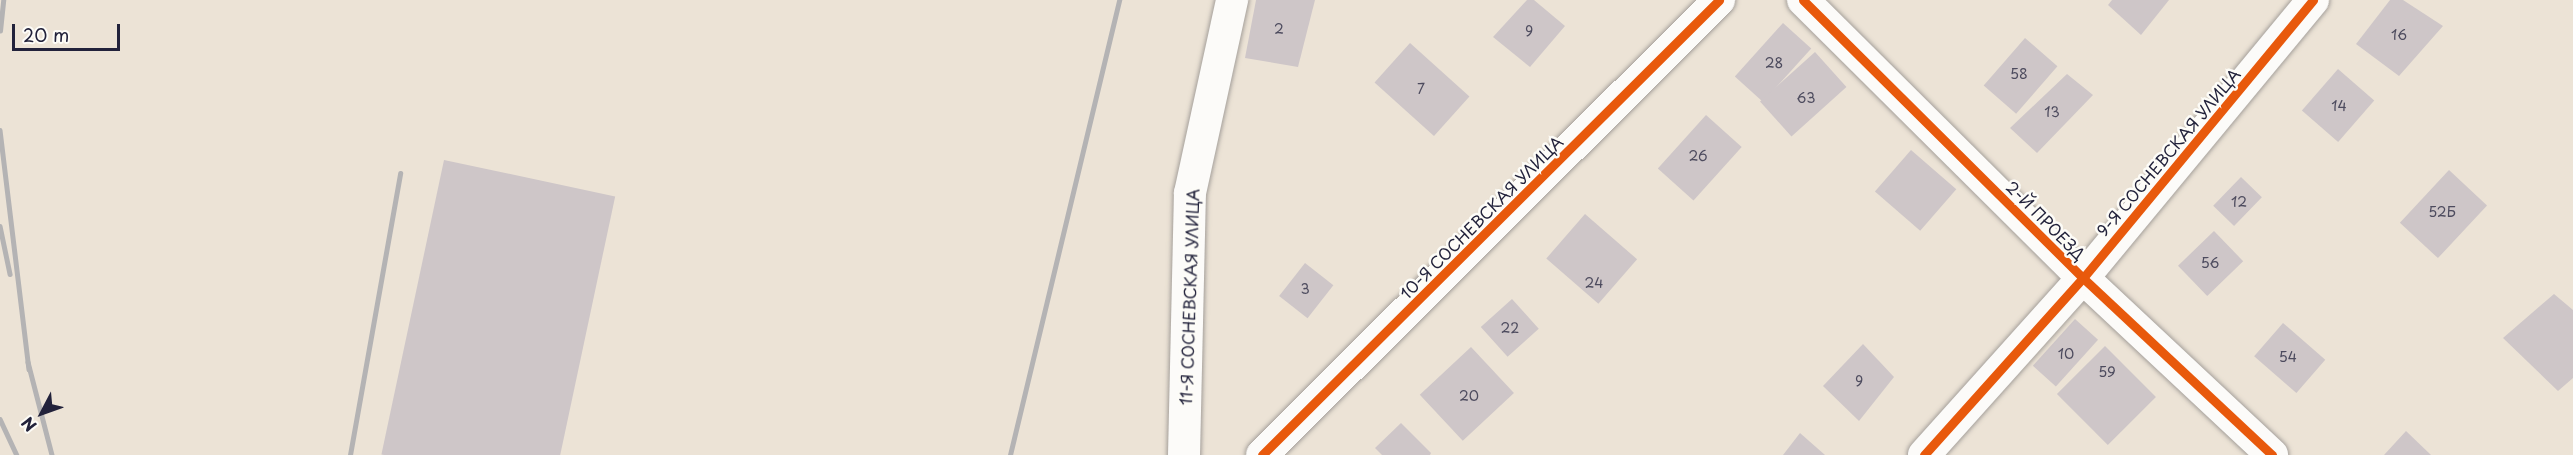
<!DOCTYPE html>
<html>
<head>
<meta charset="utf-8">
<style>
  body { margin:0 }
  #map { position:relative; width:2573px; height:455px; overflow:hidden; background:#ece3d6; font-family:"Playpen Sans",sans-serif }
  div>[style] { position:absolute }
  [style*='--x'] { left:calc(var(--x)*1px); top:calc(var(--y)*1px); width:calc(var(--w)*1px); rotate:calc(var(--a)*1deg) }
  .building>* { inset:0; background:#cec6c8; transform-origin:0 0 }
  .roads { filter:drop-shadow(0 0 2px #a5a09b) drop-shadow(0 0 2px #a5a09b) }
  .street>* { height:32px; margin:-16px; padding:0 16px; transform-origin:16px; border-radius:16px; background:#fcfbf9 }
  .rail>* { height:4.5px; margin:-2.25px; padding:0 2.25px; transform-origin:2.25px; border-radius:2.25px; background:#b4b3b4 }
  .cycleway>* { height:9px; margin:-4.5px; padding:0 4.5px; transform-origin:4.5px; border-radius:4.5px; background:#e8590c }
  span { translate:-50% -50%; white-space:nowrap; text-align:center; line-height:1.15; -webkit-text-stroke:5px #fdfcf7; paint-order:stroke }
  .number-label { font-size:14px; color:#4d4b5e }
  .number-label span { -webkit-text-stroke-width:0 }
  .street-label { font-size:16px; color:#22223b }
  .north { position:absolute; left:12px; top:383px; width:60px; height:60px; -webkit-text-stroke:4px #fdfcf7; paint-order:stroke; rotate:229deg; font-size:16px; font-weight:700; line-height:24px; text-align:center; color:#22223b }
  .north::after { content:''; display:block; margin:auto; width:21px; height:27px; background:#22223b; clip-path:polygon(50% 0,100% 100%,50% 72%,0 100%) }
  .scale { position:absolute; left:12px; top:24px; width:108px; height:27px; box-sizing:border-box; border:3px solid #22223b; border-top:0; padding-left:8px; font-size:18px; line-height:21px; white-space:nowrap; color:#22223b; -webkit-text-stroke:4px #fdfcf7; paint-order:stroke }
</style>
</head>
<body>
<div id="map">
  <div class="building">
    <div style="clip-path:polygon(1256px 0,1315px 0,1298px 67px,1245px 58px)"></div>
    <div style="clip-path:polygon(1527px 0,1534px 0,1565px 26px,1530px 67px,1493px 37px)"></div>
    <div style="clip-path:polygon(2112px 0,2169px 0,2141px 35px,2108px 5px)"></div>
    <div style="clip-path:polygon(2390px 0,2403px 0,2443px 26px,2399px 76px,2356px 44px)"></div>
    <div style="left:1783px;top:23px;width:38px;height:72px;rotate:42deg"></div>
    <div style="left:2025px;top:38px;width:43px;height:63px;rotate:41deg"></div>
    <div style="left:1410px;top:43px;width:80px;height:53px;rotate:42deg"></div>
    <div style="left:1815px;top:52px;width:47px;height:74px;rotate:48deg"></div>
    <div style="left:2338px;top:69px;width:48px;height:55px;rotate:41deg"></div>
    <div style="clip-path:polygon(2067px 74px,2093px 95px,2037px 153px,2010px 128px)"></div>
    <div style="left:1706px;top:115px;width:48px;height:72px;rotate:42deg"></div>
    <div style="left:1911px;top:150px;width:60px;height:55px;rotate:41deg"></div>
    <div style="left:444px;top:160px;width:175px;height:301px;rotate:12deg"></div>
    <div style="left:2449px;top:170px;width:52px;height:72px;rotate:43deg"></div>
    <div style="left:2241px;top:177px;width:29px;height:40px;rotate:44deg"></div>
    <div style="left:1585px;top:214px;width:69px;height:59px;rotate:41deg"></div>
    <div style="left:2214px;top:231px;width:42px;height:50px;rotate:46deg"></div>
    <div style="left:1305px;top:263px;width:36px;height:42px;rotate:38deg"></div>
    <div style="clip-path:polygon(2554px 294px,2573px 310px,2573px 378px,2558px 391px,2503px 338px)"></div>
    <div style="left:1512px;top:299px;width:40px;height:42px;rotate:48deg"></div>
    <div style="left:2075px;top:319px;width:31px;height:63px;rotate:42deg"></div>
    <div style="left:2283px;top:323px;width:56px;height:44px;rotate:41deg"></div>
    <div style="clip-path:polygon(1863px 344px,1894px 377px,1859px 421px,1823px 386px)"></div>
    <div style="left:2105px;top:346px;width:72px;height:68px;rotate:45deg"></div>
    <div style="left:1471px;top:347px;width:63px;height:70px;rotate:47deg"></div>
    <div style="clip-path:polygon(1401px 423px,1431px 453px,1430px 455px,1382px 455px,1375px 448px)"></div>
    <div style="clip-path:polygon(2406px 431px,2431px 455px,2384px 455px)"></div>
    <div style="clip-path:polygon(1800px 433px,1825px 455px,1783px 455px)"></div>
  </div>
  <div class="roads">
    <div class="street">
      <div style="--x:1803;--y:0;--w:395;--a:44.8"></div>
      <div style="--x:2083;--y:278;--w:259;--a:43.1"></div>
      <div style="--x:1184;--y:455;--w:262;--a:-88.7"></div>
      <div style="--x:1190;--y:193;--w:198;--a:-77.7"></div>
      <div style="--x:1262;--y:455;--w:645;--a:-44.87"></div>
      <div style="--x:1924;--y:455;--w:238;--a:-48.1"></div>
      <div style="--x:2083;--y:278;--w:361;--a:-50.4"></div>
    </div>
  </div>
  <div class="rail">
    <div style="--x:0;--y:31;--w:31;--a:-84"></div>
    <div style="--x:0;--y:130;--w:241;--a:83.1"></div>
    <div style="--x:0;--y:226;--w:49;--a:78.2"></div>
    <div style="--x:28;--y:362;--w:96;--a:75.5"></div>
    <div style="--x:0;--y:419;--w:40;--a:65"></div>
    <div style="--x:350;--y:455;--w:286;--a:-79.9"></div>
    <div style="--x:1010;--y:455;--w:468;--a:-76.5"></div>
  </div>
  <div class="cycleway">
    <div style="--x:1803;--y:0;--w:395;--a:44.8"></div>
    <div style="--x:2083;--y:278;--w:259;--a:43.1"></div>
    <div style="--x:1262;--y:455;--w:645;--a:-44.87"></div>
    <div style="--x:1924;--y:455;--w:238;--a:-48.1"></div>
    <div style="--x:2083;--y:278;--w:361;--a:-50.4"></div>
  </div>
  <div class="number-label">
    <span style="left:1279px;top:29px">2</span>
    <span style="left:1529px;top:31px">9</span>
    <span style="left:2399px;top:35px">16</span>
    <span style="left:1774px;top:63px">28</span>
    <span style="left:2019px;top:74px">58</span>
    <span style="left:1421px;top:89px">7</span>
    <span style="left:1806px;top:98px">63</span>
    <span style="left:2339px;top:106px">14</span>
    <span style="left:2052px;top:112px">13</span>
    <span style="left:1698px;top:156px">26</span>
    <span style="left:2239px;top:202px">12</span>
    <span style="left:2442px;top:212px">52Б</span>
    <span style="left:2210px;top:263px">56</span>
    <span style="left:1594px;top:283px">24</span>
    <span style="left:1305px;top:289px">3</span>
    <span style="left:1510px;top:328px">22</span>
    <span style="left:2066px;top:354px">10</span>
    <span style="left:2288px;top:357px">54</span>
    <span style="left:2107px;top:372px">59</span>
    <span style="left:1859px;top:381px">9</span>
    <span style="left:1469px;top:396px">20</span>
  </div>
  <div class="street-label">
    <span style="left:2168px;top:152px;rotate:-50deg">9-Я СОСНЕВСКАЯ УЛИЦА</span>
    <span style="left:1481px;top:217px;rotate:-45deg">10-Я СОСНЕВСКАЯ УЛИЦА</span>
    <span style="left:2046px;top:220px;rotate:45deg">2-Й ПРОЕЗД</span>
    <span style="left:1189px;top:297px;rotate:-88deg">11-Я СОСНЕВСКАЯ УЛИЦА</span>
  </div>
  <div class="north">N</div>
  <div class="scale">20 m</div>
</div>
</body>
</html>
